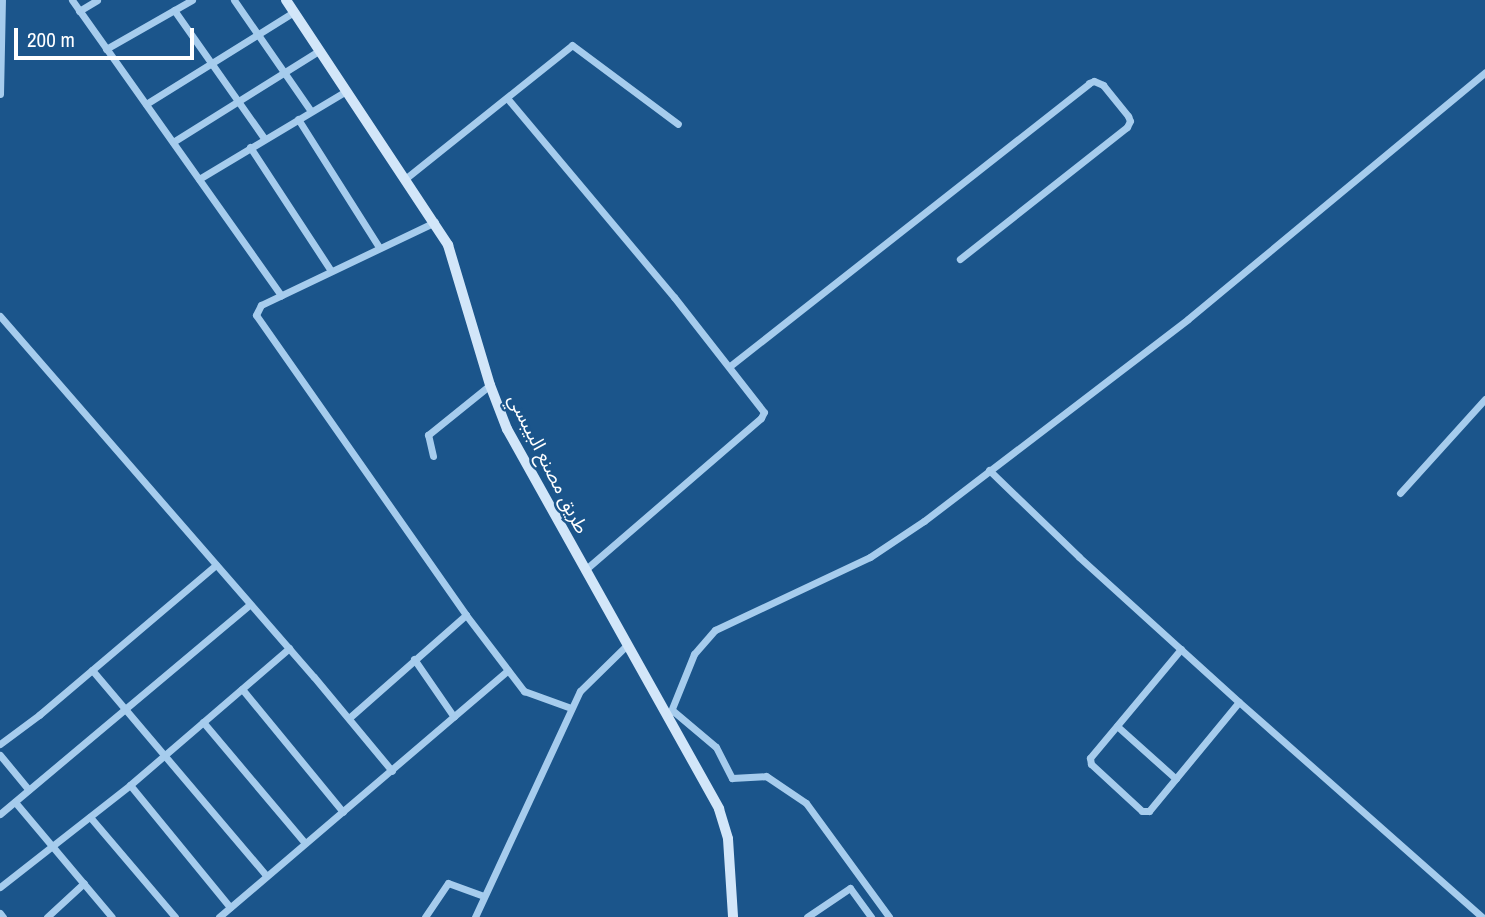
<!DOCTYPE html>
<html>
<head>
<meta charset="utf-8">
<style>
  body { margin:0 }
  #map { position:relative; width:1485px; height:917px; overflow:hidden; background:#1b558b; font-family:"Archivo Narrow","Noto Sans Arabic",sans-serif }
  div>[style] { position:absolute }
  [style*='--x'] { left:calc(var(--x)*1px); top:calc(var(--y)*1px); width:calc(var(--w)*1px); rotate:calc(var(--a)*1deg) }
  .minor>* { height:7px; margin:-3.5px; padding:0 3.5px; transform-origin:3.5px; border-radius:3.5px; background:#a6cced }
  .secondary>* { height:10px; margin:-5px; padding:0 5px; transform-origin:5px; border-radius:5px; background:#d2e6f9 }
  span { translate:-50% -50%; white-space:nowrap; text-align:center; line-height:1.15; -webkit-text-stroke:5px #1b558b; paint-order:stroke }
  .street-label { font-size:19px; color:#fff }
  .scale { position:absolute; left:14px; top:28px; width:180px; height:32px; box-sizing:border-box; border:4px solid #fff; border-top:0; padding-left:9px; font-size:21px; line-height:24px; white-space:nowrap; color:#fff; -webkit-text-stroke:5px #1b558b; paint-order:stroke }
</style>
</head>
<body>
<div id="map">
  <div class="minor">
    <div style="--x:72;--y:0;--w:362;--a:54.7"></div>
    <div style="--x:234;--y:0;--w:135;--a:55.3"></div>
    <div style="--x:174;--y:10;--w:156;--a:54.9"></div>
    <div style="--x:79;--y:11;--w:21;--a:-31"></div>
    <div style="--x:106;--y:49;--w:99;--a:-29.7"></div>
    <div style="--x:0;--y:94;--w:94;--a:-88.8"></div>
    <div style="--x:507;--y:98;--w:260;--a:50"></div>
    <div style="--x:674;--y:297;--w:146;--a:52"></div>
    <div style="--x:764;--y:412;--w:7;--a:117"></div>
    <div style="--x:761;--y:418;--w:233;--a:139.2"></div>
    <div style="--x:146;--y:104;--w:174;--a:-31.9"></div>
    <div style="--x:298;--y:119;--w:151;--a:57.7"></div>
    <div style="--x:173;--y:142;--w:173;--a:-32"></div>
    <div style="--x:250;--y:147;--w:148;--a:56.8"></div>
    <div style="--x:199;--y:179;--w:171;--a:-30.9"></div>
    <div style="--x:405;--y:179;--w:214;--a:-38.7"></div>
    <div style="--x:572;--y:45;--w:132;--a:36.7"></div>
    <div style="--x:435;--y:222;--w:193;--a:154.5"></div>
    <div style="--x:261;--y:305;--w:11;--a:117"></div>
    <div style="--x:256;--y:315;--w:366;--a:55"></div>
    <div style="--x:466;--y:615;--w:96;--a:52.7"></div>
    <div style="--x:524;--y:691;--w:50;--a:19.9"></div>
    <div style="--x:0;--y:316;--w:478;--a:49"></div>
    <div style="--x:314;--y:677;--w:122;--a:50.3"></div>
    <div style="--x:730;--y:366;--w:457;--a:-38.2"></div>
    <div style="--x:1089;--y:83;--w:5;--a:-22"></div>
    <div style="--x:1094;--y:81;--w:10;--a:24"></div>
    <div style="--x:1103;--y:85;--w:40;--a:51"></div>
    <div style="--x:1128;--y:116;--w:5;--a:68"></div>
    <div style="--x:1130;--y:121;--w:7;--a:117"></div>
    <div style="--x:1127;--y:127;--w:213;--a:141.7"></div>
    <div style="--x:433;--y:456;--w:22;--a:-103"></div>
    <div style="--x:428;--y:435;--w:80;--a:-38.9"></div>
    <div style="--x:989;--y:470;--w:125;--a:44"></div>
    <div style="--x:1079;--y:557;--w:216;--a:42.2"></div>
    <div style="--x:1239;--y:702;--w:324;--a:41.5"></div>
    <div style="--x:1400;--y:493;--w:127;--a:-47.9"></div>
    <div style="--x:1181;--y:649;--w:142;--a:129.9"></div>
    <div style="--x:1090;--y:758;--w:6;--a:81"></div>
    <div style="--x:1091;--y:764;--w:69;--a:42.7"></div>
    <div style="--x:1142;--y:811;--w:7;--a:0"></div>
    <div style="--x:1149;--y:811;--w:141;--a:-50.5"></div>
    <div style="--x:414;--y:659;--w:70;--a:55.4"></div>
    <div style="--x:92;--y:670;--w:270;--a:49.7"></div>
    <div style="--x:242;--y:689;--w:159;--a:50.6"></div>
    <div style="--x:672;--y:710;--w:57;--a:40.1"></div>
    <div style="--x:716;--y:747;--w:35;--a:63"></div>
    <div style="--x:732;--y:778;--w:34;--a:-3"></div>
    <div style="--x:766;--y:776;--w:48;--a:34"></div>
    <div style="--x:806;--y:803;--w:141;--a:53.9"></div>
    <div style="--x:669;--y:716;--w:67;--a:-68"></div>
    <div style="--x:694;--y:654;--w:32;--a:-49"></div>
    <div style="--x:715;--y:630;--w:171;--a:-25.2"></div>
    <div style="--x:870;--y:557;--w:65;--a:-33.7"></div>
    <div style="--x:924;--y:521;--w:332;--a:-37.4"></div>
    <div style="--x:1188;--y:319;--w:386;--a:-39.7"></div>
    <div style="--x:349;--y:718;--w:156;--a:-41.4"></div>
    <div style="--x:203;--y:722;--w:158;--a:49.9"></div>
    <div style="--x:1117;--y:726;--w:79;--a:41.9"></div>
    <div style="--x:0;--y:744;--w:49;--a:-36.6"></div>
    <div style="--x:39;--y:715;--w:232;--a:-40.3"></div>
    <div style="--x:0;--y:755;--w:45;--a:50.4"></div>
    <div style="--x:130;--y:785;--w:158;--a:50.7"></div>
    <div style="--x:15;--y:802;--w:150;--a:49.9"></div>
    <div style="--x:0;--y:814;--w:326;--a:-40"></div>
    <div style="--x:90;--y:817;--w:131;--a:49.6"></div>
    <div style="--x:0;--y:887;--w:165;--a:-38.1"></div>
    <div style="--x:130;--y:785;--w:210;--a:-40.7"></div>
    <div style="--x:0;--y:913;--w:5;--a:53"></div>
    <div style="--x:47;--y:917;--w:50;--a:-42.6"></div>
    <div style="--x:219;--y:917;--w:380;--a:-40.5"></div>
    <div style="--x:425;--y:917;--w:41;--a:-55.9"></div>
    <div style="--x:448;--y:883;--w:38;--a:20"></div>
    <div style="--x:475;--y:917;--w:249;--a:-65.1"></div>
    <div style="--x:580;--y:691;--w:66;--a:-44.4"></div>
    <div style="--x:807;--y:917;--w:52;--a:-34"></div>
    <div style="--x:850;--y:888;--w:36;--a:54"></div>
  </div>
  <div class="secondary">
    <div style="--x:286;--y:0;--w:294;--a:56.5"></div>
    <div style="--x:448;--y:245;--w:146;--a:73.3"></div>
    <div style="--x:490;--y:385;--w:47;--a:68.9"></div>
    <div style="--x:507;--y:429;--w:435;--a:60.8"></div>
    <div style="--x:719;--y:809;--w:31;--a:73"></div>
    <div style="--x:728;--y:839;--w:78;--a:86.3"></div>
  </div>
  <div class="street-label">
    <span style="left:548px;top:464px;rotate:63deg">طريق مصنع البيبسي</span>
  </div>
  <div class="scale">200 m</div>
</div>
</body>
</html>
